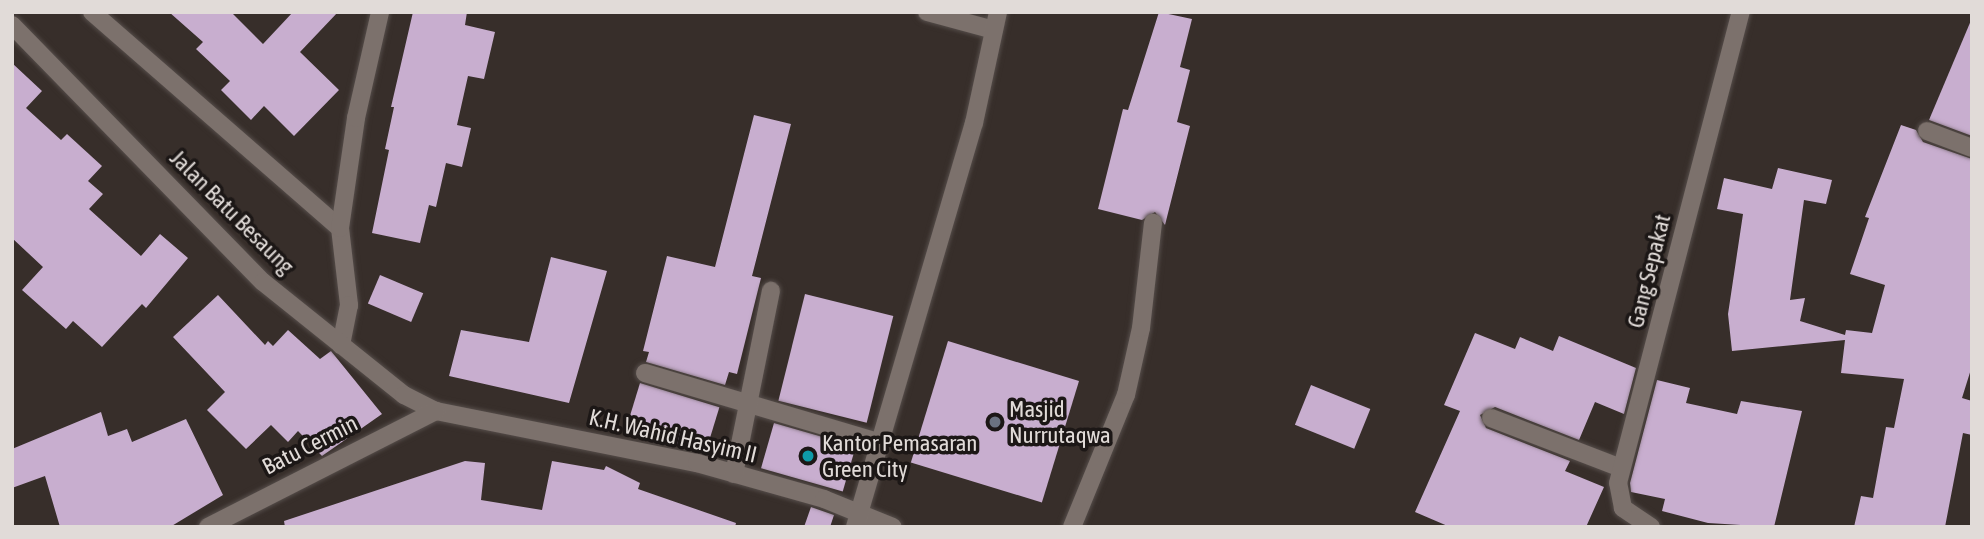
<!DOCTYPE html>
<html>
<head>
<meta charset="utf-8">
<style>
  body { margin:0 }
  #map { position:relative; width:1984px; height:539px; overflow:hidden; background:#372e2a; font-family:"Asap Condensed",sans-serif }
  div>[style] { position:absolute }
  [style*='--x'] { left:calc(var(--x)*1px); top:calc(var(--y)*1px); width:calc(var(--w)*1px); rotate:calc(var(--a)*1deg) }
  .building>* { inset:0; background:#c8aecf; transform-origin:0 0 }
  .roads { filter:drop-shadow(0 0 2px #554d4a) drop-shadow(0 0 2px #554d4a) }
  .minor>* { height:18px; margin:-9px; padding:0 9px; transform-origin:9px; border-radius:9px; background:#7c716c }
  .dots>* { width:19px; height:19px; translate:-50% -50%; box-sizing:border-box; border:4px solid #1c1716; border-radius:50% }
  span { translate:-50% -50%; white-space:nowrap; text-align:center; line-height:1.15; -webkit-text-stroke:7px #1c1716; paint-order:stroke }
  .street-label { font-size:23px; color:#e1dbd8 }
  .poi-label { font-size:23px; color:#e1dbd8 }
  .left { translate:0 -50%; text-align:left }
  .frame { position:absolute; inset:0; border:14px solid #e1dbd8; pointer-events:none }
</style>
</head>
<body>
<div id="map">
  <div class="building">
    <div style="clip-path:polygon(169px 12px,231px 12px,263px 44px,293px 12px,338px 12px,300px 52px,339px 90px,294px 136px,264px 106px,251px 120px,221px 90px,230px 81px,196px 49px,203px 42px)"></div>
    <div style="clip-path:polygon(413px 12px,467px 12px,465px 25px,495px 32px,484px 79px,468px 76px,457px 125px,471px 128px,462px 167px,446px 163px,436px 207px,429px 205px,420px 243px,372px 233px,389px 150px,385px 149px,394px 107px,391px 107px)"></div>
    <div style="clip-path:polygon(1159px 12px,1192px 19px,1180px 67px,1190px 70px,1177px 122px,1190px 126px,1165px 225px,1155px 212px,1142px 220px,1098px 209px,1123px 109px,1128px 110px)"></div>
    <div style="clip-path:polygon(1972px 18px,1972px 136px,1929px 120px)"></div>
    <div style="clip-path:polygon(12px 63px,42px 91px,26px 108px,61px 140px,67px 134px,102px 166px,88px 181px,103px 194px,89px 209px,141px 256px,160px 234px,188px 258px,146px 308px,142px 304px,102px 347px,73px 321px,66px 329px,22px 290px,43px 267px,12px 238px)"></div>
    <div style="clip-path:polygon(754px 115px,791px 124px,752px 276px,761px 278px,737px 374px,729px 372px,725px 385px,646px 362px,649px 352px,643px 351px,667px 256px,715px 267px)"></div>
    <div style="clip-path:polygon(1901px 125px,1916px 130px,1923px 142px,1972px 159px,1972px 366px,1962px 398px,1972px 401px,1972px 435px,1963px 433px,1945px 527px,1854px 527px,1861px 496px,1873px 498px,1886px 427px,1894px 428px,1904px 379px,1841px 373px,1845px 340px,1732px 351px,1728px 314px,1743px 214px,1717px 209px,1724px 178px,1772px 189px,1778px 168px,1832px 180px,1826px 204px,1804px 200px,1790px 300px,1805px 298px,1800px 321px,1845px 335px,1846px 330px,1872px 333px,1885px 285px,1850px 274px,1869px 218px,1865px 217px)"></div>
    <div style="clip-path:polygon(551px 257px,607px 271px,569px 403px,449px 376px,461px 330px,529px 342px)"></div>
    <div style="left:380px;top:275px;width:47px;height:31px;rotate:23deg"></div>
    <div style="left:805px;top:294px;width:91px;height:110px;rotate:14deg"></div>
    <div style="clip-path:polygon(218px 295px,265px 345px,268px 341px,273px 346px,288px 330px,320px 359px,331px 351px,382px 414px,322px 456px,298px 431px,288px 442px,271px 425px,246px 449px,207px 410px,225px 392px,173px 337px)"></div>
    <div style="clip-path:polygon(1475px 333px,1515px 349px,1520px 337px,1553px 351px,1559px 336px,1636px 368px,1624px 414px,1595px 402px,1579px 440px,1495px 407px,1480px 415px,1486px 428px,1570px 461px,1565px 471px,1604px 487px,1586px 527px,1450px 527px,1415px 512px,1460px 411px,1444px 405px)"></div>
    <div style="left:948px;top:341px;width:137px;height:127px;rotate:17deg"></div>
    <div style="clip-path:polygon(1657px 380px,1690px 388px,1686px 403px,1737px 414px,1741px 401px,1802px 411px,1774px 527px,1708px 523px,1662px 511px,1665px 499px,1631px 492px,1630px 483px)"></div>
    <div style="left:640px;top:383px;width:83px;height:48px;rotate:17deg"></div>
    <div style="left:1311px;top:385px;width:64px;height:43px;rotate:22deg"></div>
    <div style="clip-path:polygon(101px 412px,108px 436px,127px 429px,132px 442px,186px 419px,223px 495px,170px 527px,60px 527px,45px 476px,12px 488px,12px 449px)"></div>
    <div style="left:774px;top:423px;width:85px;height:47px;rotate:16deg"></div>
    <div style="clip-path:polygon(465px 461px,485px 463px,481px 500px,542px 510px,552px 461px,604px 470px,606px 466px,640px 483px,638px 489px,736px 523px,735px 527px,285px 527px,284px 521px)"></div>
    <div style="clip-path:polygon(811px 507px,834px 515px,830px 527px,804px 527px)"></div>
  </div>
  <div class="roads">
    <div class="minor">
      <div style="--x:92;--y:12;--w:329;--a:41.1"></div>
      <div style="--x:340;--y:228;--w:78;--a:83.3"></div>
      <div style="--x:349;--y:305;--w:41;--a:101.3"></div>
      <div style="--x:927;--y:12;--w:69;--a:15"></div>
      <div style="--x:12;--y:25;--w:359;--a:45.7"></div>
      <div style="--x:263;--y:282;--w:181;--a:38.7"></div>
      <div style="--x:404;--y:395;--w:36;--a:27"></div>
      <div style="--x:436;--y:411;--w:266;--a:11.3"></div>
      <div style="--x:697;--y:463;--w:132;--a:15.8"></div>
      <div style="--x:824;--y:499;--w:74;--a:22.1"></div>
      <div style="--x:1927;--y:131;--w:48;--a:20.7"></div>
      <div style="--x:340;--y:228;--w:111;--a:-81.7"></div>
      <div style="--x:356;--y:118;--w:109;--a:-77.2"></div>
      <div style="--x:645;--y:373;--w:246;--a:16.5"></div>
      <div style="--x:1491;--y:418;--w:139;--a:21"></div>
      <div style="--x:734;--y:474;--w:187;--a:-78.6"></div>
      <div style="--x:208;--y:527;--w:256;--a:-27"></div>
      <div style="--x:855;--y:527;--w:421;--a:-73.6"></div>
      <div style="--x:974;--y:123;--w:114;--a:-77.8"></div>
      <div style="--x:1072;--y:527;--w:143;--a:-67.8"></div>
      <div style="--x:1126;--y:395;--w:69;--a:-77.4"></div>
      <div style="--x:1141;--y:328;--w:106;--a:-83.5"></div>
      <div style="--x:1651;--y:527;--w:34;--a:-146"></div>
      <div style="--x:1623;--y:508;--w:25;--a:-101"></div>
      <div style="--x:1618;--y:483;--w:487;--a:-75.4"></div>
    </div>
  </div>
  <div class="dots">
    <div style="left:995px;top:422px;background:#6b7280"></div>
    <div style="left:808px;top:456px;background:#0f9aa8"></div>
  </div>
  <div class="street-label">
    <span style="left:232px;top:212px;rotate:45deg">Jalan Batu Besaung</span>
    <span style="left:1649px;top:271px;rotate:-76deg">Gang Sepakat</span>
    <span style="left:673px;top:436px;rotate:13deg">K.H. Wahid Hasyim II</span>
    <span style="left:310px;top:445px;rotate:-27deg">Batu Cermin</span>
  </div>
  <div class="poi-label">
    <span class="left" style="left:1009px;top:422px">Masjid<br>Nurrutaqwa</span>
    <span class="left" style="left:822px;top:456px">Kantor Pemasaran<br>Green City</span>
  </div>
  <div class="frame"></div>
</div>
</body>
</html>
